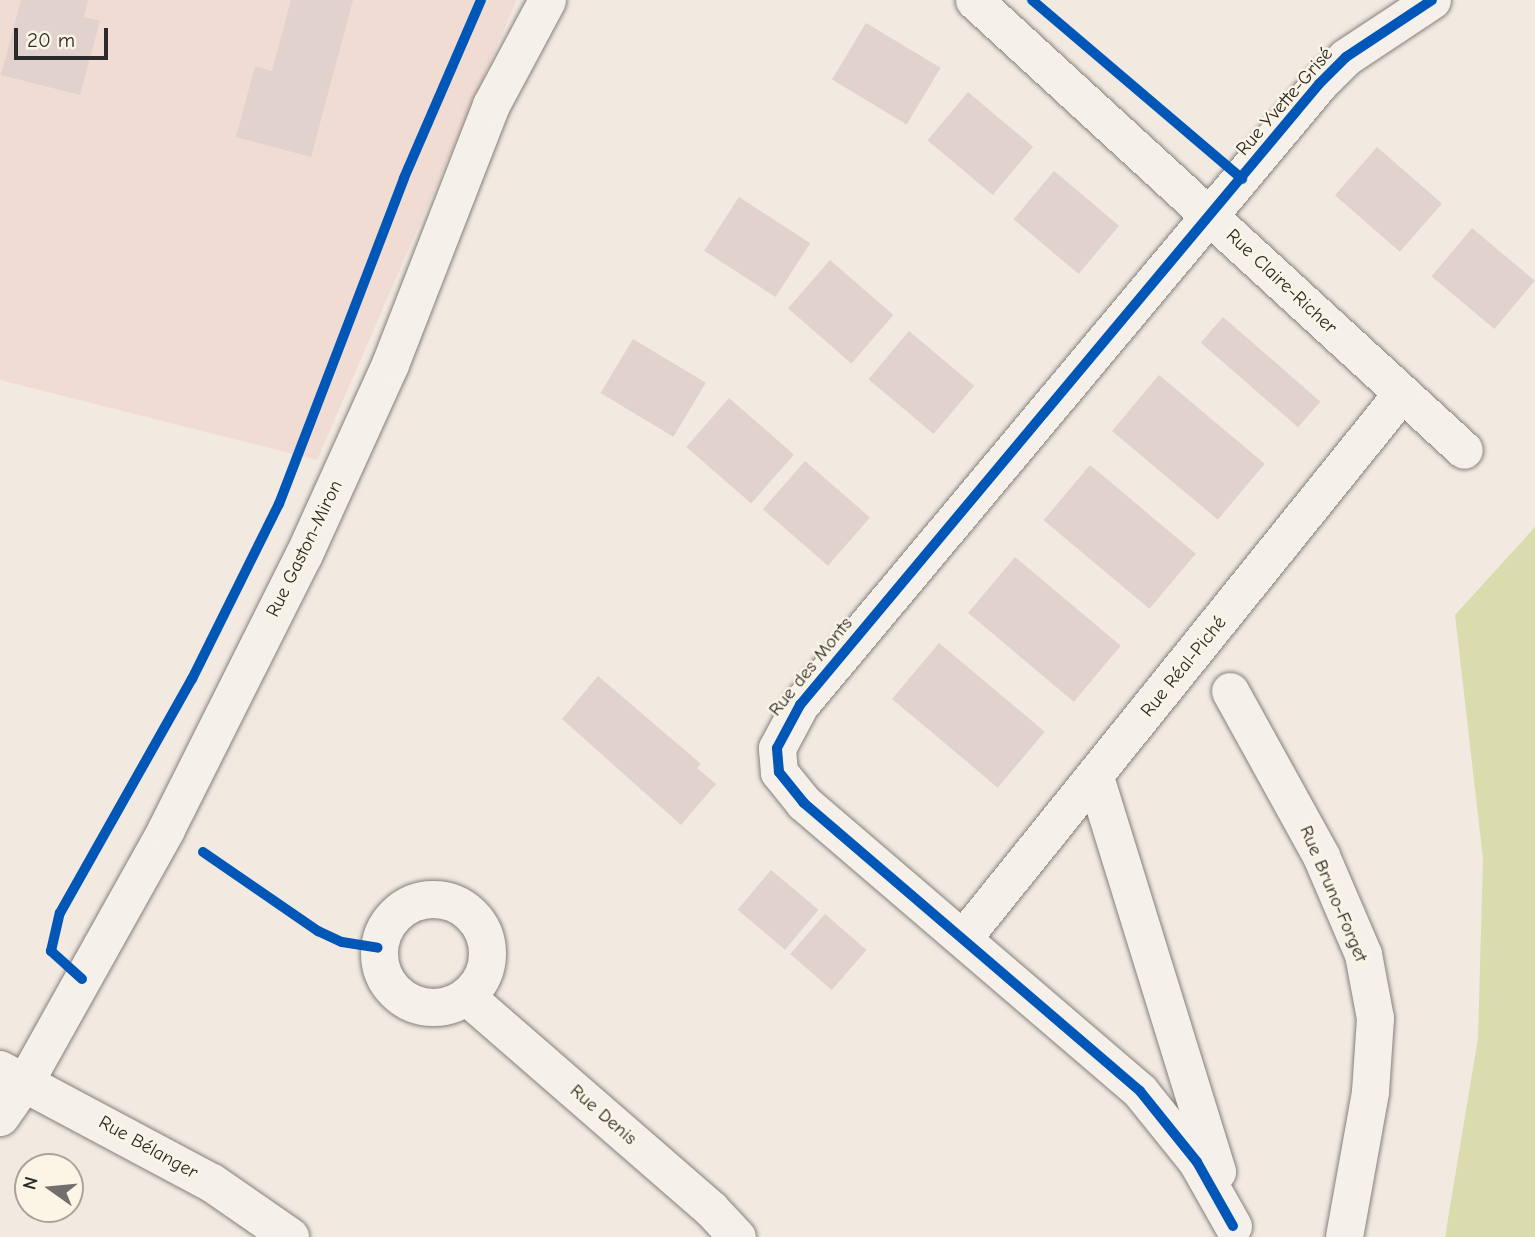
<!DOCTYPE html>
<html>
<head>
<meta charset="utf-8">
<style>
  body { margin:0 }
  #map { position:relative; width:1535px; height:1237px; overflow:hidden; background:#f2e9e1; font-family:"Comic Neue",sans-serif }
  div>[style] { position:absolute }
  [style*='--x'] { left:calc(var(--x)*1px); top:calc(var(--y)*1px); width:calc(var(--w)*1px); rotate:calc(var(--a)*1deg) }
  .built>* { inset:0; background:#f0dcd3 }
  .green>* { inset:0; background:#dadcae }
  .building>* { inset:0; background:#e1d2ce; transform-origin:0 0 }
  .roads { filter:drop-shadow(0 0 2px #85807d) drop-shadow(0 0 2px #85807d) }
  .street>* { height:37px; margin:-18.5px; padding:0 18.5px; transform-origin:18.5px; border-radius:18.5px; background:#f5f1ea }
  .street>.ring { margin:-18.5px; padding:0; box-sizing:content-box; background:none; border:37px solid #f5f1ea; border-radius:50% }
  .secondary>* { height:38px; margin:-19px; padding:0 19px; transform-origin:19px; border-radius:19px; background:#f5f1ea }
  .cycleway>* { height:10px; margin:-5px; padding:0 5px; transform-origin:5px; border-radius:5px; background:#0057b8 }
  span { translate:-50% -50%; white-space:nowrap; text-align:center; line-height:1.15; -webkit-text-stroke:5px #fcf5e5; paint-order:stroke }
  .street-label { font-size:19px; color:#2b2b2b }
  .north { position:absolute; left:14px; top:1153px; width:70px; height:70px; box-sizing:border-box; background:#fcf5e5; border:2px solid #a8a49b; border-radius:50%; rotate:285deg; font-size:19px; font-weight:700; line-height:28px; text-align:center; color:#2b2b2b }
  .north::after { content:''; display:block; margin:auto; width:24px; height:32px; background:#716e6b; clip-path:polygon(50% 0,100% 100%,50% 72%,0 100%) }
  .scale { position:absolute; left:14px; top:28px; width:94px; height:32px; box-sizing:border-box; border:4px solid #2b2b2b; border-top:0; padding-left:9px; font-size:21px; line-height:24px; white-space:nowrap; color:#2b2b2b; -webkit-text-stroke:5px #fcf5e5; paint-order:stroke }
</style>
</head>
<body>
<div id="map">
  <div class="built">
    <div style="clip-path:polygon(0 0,517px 0,317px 460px,0 380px)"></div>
  </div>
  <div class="green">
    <div style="clip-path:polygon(1535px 527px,1535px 1237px,1445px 1237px,1478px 1038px,1483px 859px,1455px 615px)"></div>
  </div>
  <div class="building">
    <div style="clip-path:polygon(21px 0,88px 0,84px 17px,100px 21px,80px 95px,1px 75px)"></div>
    <div style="clip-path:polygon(291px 0,353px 0,311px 157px,236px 137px,255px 66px,272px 71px)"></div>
    <div style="left:866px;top:23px;width:87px;height:66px;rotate:31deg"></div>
    <div style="left:968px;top:92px;width:85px;height:63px;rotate:40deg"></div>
    <div style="left:1377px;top:147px;width:86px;height:64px;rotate:41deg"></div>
    <div style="left:1054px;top:171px;width:85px;height:63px;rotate:40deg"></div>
    <div style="left:739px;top:197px;width:85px;height:64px;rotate:33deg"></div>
    <div style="left:1472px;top:228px;width:82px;height:63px;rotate:40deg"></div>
    <div style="left:830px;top:260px;width:84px;height:64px;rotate:41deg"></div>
    <div style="left:1223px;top:317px;width:129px;height:34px;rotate:41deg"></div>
    <div style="left:909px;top:331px;width:85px;height:63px;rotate:40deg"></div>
    <div style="left:633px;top:339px;width:85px;height:63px;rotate:31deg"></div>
    <div style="left:1159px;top:375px;width:138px;height:73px;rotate:40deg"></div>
    <div style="left:729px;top:398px;width:86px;height:65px;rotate:41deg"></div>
    <div style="left:805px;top:461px;width:86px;height:64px;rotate:41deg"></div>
    <div style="left:1090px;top:465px;width:138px;height:72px;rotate:40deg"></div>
    <div style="left:1015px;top:557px;width:138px;height:73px;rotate:40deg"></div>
    <div style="left:939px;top:643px;width:138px;height:73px;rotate:40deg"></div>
    <div style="clip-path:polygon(598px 676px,701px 764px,697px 768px,716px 784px,681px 825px,562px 719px)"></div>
    <div style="left:771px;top:870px;width:62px;height:52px;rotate:40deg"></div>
    <div style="left:825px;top:914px;width:55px;height:53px;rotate:41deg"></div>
  </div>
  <div class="roads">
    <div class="street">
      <div style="--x:974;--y:0;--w:665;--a:42.56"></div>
      <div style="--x:1230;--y:691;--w:188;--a:61.1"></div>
      <div style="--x:1321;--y:856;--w:107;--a:66.8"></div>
      <div style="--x:1363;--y:954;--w:65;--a:79.4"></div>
      <div style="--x:1375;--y:1018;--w:74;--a:93.9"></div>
      <div style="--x:1370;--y:1092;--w:147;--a:100.2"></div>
      <div style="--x:1095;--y:777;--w:413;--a:72.8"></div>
      <div class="ring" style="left:379px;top:899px;width:71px;height:71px"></div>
      <div style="--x:963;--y:938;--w:700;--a:-51.15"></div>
      <div style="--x:466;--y:996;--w:325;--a:41"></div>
      <div style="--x:711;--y:1209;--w:38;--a:47"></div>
      <div style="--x:0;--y:1117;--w:45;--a:-54.9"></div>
      <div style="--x:26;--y:1080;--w:287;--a:-60.8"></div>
      <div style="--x:166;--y:829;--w:305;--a:-63.4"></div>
      <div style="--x:303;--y:556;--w:211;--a:-65.6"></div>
      <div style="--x:390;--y:364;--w:278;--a:-68.7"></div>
      <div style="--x:491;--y:105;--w:119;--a:-61.9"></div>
      <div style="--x:1233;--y:1226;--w:73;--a:-119.4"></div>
      <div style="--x:1197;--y:1162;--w:91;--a:-128.8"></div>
      <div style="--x:1140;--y:1091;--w:443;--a:-139.4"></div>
      <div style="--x:804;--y:803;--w:40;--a:-129"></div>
      <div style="--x:779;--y:772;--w:24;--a:-95"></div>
      <div style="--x:777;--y:748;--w:49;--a:-61.9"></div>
      <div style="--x:800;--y:705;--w:809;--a:-50.11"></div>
      <div style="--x:1319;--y:84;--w:38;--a:-45"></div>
      <div style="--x:1346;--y:57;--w:103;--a:-33.5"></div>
    </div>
    <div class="secondary">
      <div style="--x:0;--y:1070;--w:240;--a:28.1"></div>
      <div style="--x:212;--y:1183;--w:95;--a:34.7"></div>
    </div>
  </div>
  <div class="cycleway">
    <div style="--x:1032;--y:0;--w:276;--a:40.4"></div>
    <div style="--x:203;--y:852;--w:140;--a:34.5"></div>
    <div style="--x:318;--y:931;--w:26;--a:25"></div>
    <div style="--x:342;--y:942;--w:36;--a:9"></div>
    <div style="--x:82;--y:979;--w:42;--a:-137.9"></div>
    <div style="--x:51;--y:951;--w:39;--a:-77"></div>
    <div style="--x:60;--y:913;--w:269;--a:-60.6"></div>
    <div style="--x:192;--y:679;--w:195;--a:-63.6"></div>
    <div style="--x:279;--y:504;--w:349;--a:-69"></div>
    <div style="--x:404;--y:178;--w:194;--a:-66.6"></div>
    <div style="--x:1233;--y:1226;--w:73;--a:-119.4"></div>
    <div style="--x:1197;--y:1162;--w:91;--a:-128.8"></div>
    <div style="--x:1140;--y:1091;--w:443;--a:-139.4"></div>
    <div style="--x:804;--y:803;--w:40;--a:-129"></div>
    <div style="--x:779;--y:772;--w:24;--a:-95"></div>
    <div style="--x:777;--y:748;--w:49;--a:-61.9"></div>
    <div style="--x:800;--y:705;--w:809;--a:-50.11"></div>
    <div style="--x:1319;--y:84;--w:38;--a:-45"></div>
    <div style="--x:1346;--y:57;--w:103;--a:-33.5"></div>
  </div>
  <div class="street-label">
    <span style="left:1285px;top:102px;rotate:-49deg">Rue Yvette-Grisé</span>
    <span style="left:1281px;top:282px;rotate:43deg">Rue Claire-Richer</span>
    <span style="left:305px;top:549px;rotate:-64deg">Rue Gaston-Miron</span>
    <span style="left:811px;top:667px;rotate:-51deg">Rue des Monts</span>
    <span style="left:1184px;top:667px;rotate:-51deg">Rue Réal-Piché</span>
    <span style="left:1333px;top:894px;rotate:67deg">Rue Bruno-Forget</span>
    <span style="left:603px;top:1115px;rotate:41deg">Rue Denis</span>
    <span style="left:148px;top:1148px;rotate:29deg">Rue Bélanger</span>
  </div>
  <div class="north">N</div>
  <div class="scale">20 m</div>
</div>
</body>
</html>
